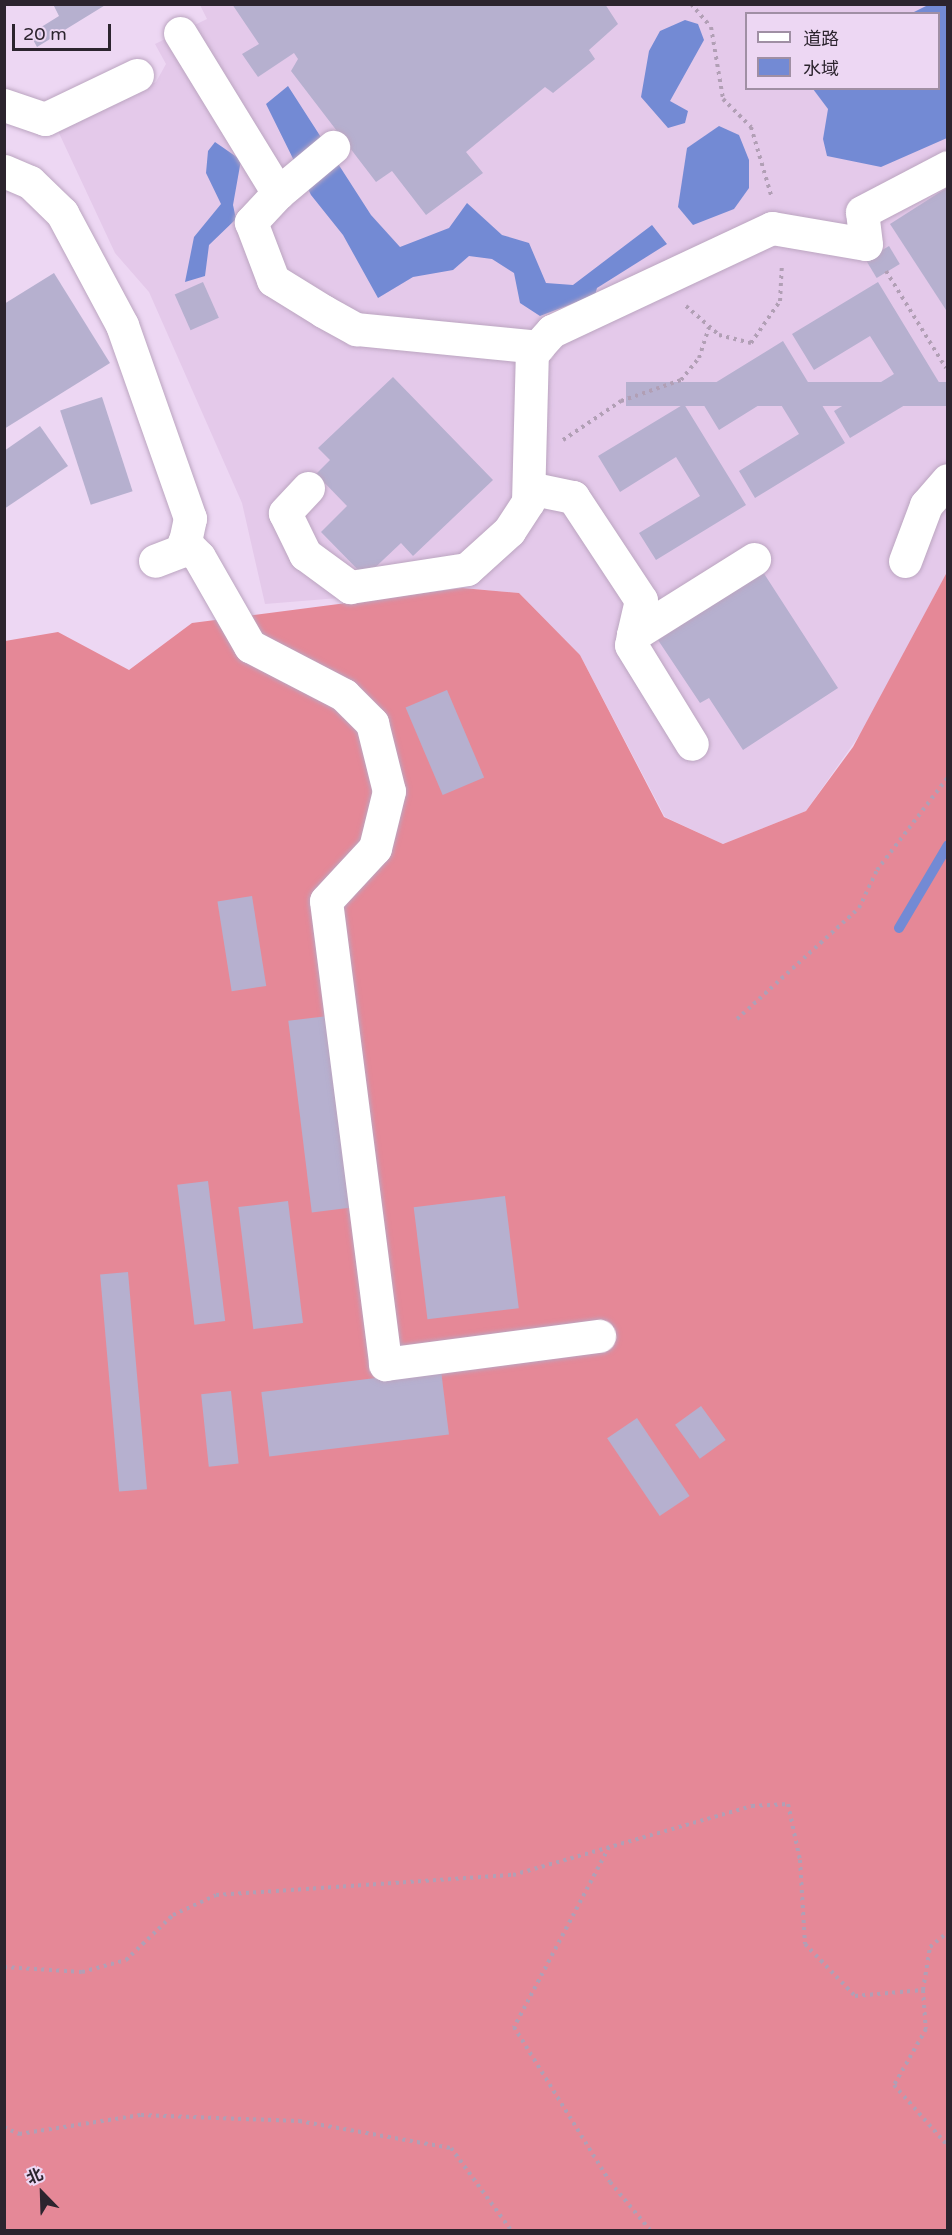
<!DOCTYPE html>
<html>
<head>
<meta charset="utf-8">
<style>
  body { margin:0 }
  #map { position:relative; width:952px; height:2235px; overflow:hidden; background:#edd7f3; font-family:"Varela Round","Noto Sans SC",sans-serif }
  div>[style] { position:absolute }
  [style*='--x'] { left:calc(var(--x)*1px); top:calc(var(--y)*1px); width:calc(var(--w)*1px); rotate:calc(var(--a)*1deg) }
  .built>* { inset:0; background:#e4c9ea }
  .forest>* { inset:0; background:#e58897 }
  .water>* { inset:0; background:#738ad4 }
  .stream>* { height:10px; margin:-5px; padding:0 5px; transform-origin:5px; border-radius:5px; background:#738ad4 }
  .building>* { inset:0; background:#b6b0cf; transform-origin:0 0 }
  .path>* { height:4px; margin-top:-2px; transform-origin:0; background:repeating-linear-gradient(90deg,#b19fb5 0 3px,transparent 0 7.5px) }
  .roads { filter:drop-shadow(0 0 2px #bba5c0) drop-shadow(0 0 2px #bba5c0) }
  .minor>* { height:33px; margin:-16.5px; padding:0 16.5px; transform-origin:16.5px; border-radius:16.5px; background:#fff }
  span { translate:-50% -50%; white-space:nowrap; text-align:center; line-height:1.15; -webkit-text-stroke:6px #edd7f3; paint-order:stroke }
  .frame { position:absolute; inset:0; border:6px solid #2c242e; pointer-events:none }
  .legend { position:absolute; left:745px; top:12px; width:195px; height:78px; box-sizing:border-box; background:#edd7f3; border:2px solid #a08fa4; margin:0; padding:8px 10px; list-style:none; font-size:18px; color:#2c242e }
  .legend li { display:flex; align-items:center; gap:12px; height:30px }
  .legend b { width:30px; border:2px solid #a08fa4 }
  .north { position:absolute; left:12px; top:2163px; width:60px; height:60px; -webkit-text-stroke:4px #edd7f3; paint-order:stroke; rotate:337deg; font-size:16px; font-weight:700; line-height:24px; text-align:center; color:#2c242e }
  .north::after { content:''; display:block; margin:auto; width:21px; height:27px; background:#2c242e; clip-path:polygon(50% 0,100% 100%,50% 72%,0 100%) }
  .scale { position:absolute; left:12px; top:24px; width:99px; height:27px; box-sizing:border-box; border:3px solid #2c242e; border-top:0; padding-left:8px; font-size:18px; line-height:21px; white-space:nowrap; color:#2c242e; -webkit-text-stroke:4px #edd7f3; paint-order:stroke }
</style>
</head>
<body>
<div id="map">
  <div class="built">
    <div style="clip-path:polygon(evenodd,200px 5px,947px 5px,947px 572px,863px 730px,806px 811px,723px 844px,665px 817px,580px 655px,519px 593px,462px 588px,265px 604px,242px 503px,149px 292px,115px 253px,58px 131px,156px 82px,166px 64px,155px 44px,207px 19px,200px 5px,746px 14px,938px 14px,938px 88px,746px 88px,746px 14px)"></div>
  </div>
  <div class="forest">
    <div style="clip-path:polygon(947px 572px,947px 2230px,5px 2230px,5px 641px,58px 632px,129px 670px,192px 623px,462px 588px,519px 593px,580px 655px,664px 817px,723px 844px,806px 811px,853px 747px)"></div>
  </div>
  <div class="water">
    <div style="clip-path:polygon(928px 5px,947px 5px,947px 138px,881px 167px,827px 156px,823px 139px,828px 109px,813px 89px,938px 88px,938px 14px,912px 13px)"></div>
    <div style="clip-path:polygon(685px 20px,698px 24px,704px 40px,670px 101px,688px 111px,685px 123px,668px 128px,641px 97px,649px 51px,660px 31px)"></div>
    <div style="clip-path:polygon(288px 86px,371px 215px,400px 247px,449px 228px,467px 203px,502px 235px,529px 243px,546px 283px,573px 285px,652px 225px,667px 244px,597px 288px,595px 295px,540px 316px,520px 303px,514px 273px,492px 259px,469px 256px,453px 270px,413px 277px,378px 298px,343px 235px,311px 195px,266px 104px)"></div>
    <div style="clip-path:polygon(719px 126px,739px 135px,749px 160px,749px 188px,734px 209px,693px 225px,678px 207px,687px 148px)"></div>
    <div style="clip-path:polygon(215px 142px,241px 160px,233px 205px,236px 219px,209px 245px,205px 276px,185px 282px,194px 237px,221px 204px,206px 173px,208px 151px)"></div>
  </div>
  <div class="stream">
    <div style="--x:899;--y:928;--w:96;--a:-59.4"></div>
  </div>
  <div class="building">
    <div style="clip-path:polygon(53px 4px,107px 4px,37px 47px,30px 34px,59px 16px)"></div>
    <div style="clip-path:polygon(232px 4px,605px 4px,618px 24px,589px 50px,595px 59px,553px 93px,545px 87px,466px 152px,483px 173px,426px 215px,392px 171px,376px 182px,291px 71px,298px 59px,294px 53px,258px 77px,242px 54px,259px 44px)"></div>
    <div style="clip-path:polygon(948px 187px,948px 313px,890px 224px)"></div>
    <div style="left:889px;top:246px;width:21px;height:27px;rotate:59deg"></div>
    <div style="clip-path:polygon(54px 273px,110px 363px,4px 429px,4px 304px)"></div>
    <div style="left:203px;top:282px;width:39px;height:31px;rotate:66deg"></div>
    <div style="clip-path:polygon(878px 282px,940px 384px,850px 438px,834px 411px,894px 374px,870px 336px,814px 370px,792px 334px)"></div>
    <div style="clip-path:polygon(783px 341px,845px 443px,755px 498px,739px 471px,799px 434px,775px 395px,719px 430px,697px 394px)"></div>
    <div style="clip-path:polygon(393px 377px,493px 480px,413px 556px,401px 543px,365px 577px,321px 532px,347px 506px,316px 474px,330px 460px,318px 448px)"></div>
    <div style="left:948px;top:382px;width:24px;height:322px;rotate:90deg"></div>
    <div style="left:102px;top:397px;width:99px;height:44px;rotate:72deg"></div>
    <div style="clip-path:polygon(684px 404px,746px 505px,656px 560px,639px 533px,700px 496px,676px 457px,620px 492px,598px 456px)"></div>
    <div style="clip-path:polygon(40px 426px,68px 466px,4px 509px,4px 451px)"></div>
    <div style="clip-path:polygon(763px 572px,838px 688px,743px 750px,709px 698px,700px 703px,658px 640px)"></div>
    <div style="left:447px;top:690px;width:95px;height:45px;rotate:67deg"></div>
    <div style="left:252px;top:896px;width:91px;height:35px;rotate:81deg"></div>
    <div style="left:328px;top:1016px;width:193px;height:40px;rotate:83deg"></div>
    <div style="left:208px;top:1181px;width:141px;height:31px;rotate:83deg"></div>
    <div style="left:505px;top:1196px;width:113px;height:92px;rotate:83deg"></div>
    <div style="left:288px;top:1201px;width:123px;height:50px;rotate:83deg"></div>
    <div style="left:128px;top:1272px;width:218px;height:28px;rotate:85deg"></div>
    <div style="left:441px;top:1370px;width:65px;height:181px;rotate:83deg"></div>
    <div style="left:231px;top:1391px;width:73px;height:30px;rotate:84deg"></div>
    <div style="left:701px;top:1406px;width:42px;height:32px;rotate:54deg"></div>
    <div style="left:637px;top:1418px;width:94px;height:36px;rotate:56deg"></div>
  </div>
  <div class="path">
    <div style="--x:691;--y:4;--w:30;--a:49"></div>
    <div style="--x:711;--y:27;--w:73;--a:80.5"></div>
    <div style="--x:723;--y:99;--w:40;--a:45"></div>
    <div style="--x:751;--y:127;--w:71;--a:73.6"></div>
    <div style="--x:886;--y:271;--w:114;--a:58.3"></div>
    <div style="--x:686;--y:306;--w:44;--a:41.3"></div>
    <div style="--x:719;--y:335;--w:33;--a:14"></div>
    <div style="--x:751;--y:343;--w:51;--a:-55.4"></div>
    <div style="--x:780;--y:301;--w:37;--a:-87"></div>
    <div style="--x:563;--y:440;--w:70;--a:-33.9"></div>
    <div style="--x:621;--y:401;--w:64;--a:-19.3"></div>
    <div style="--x:681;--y:380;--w:28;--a:-51"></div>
    <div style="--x:699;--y:358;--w:32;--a:-72"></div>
    <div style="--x:737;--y:1019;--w:165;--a:-42.3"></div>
    <div style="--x:859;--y:908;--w:42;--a:-64.7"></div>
    <div style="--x:877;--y:870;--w:117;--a:-52.6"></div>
    <div style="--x:609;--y:1847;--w:204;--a:117.8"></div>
    <div style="--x:514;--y:2027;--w:182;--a:58.2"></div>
    <div style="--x:610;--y:2182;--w:62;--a:50.2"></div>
    <div style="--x:4;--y:1967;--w:78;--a:3.7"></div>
    <div style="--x:82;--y:1972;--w:46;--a:-15.3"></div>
    <div style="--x:126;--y:1960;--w:65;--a:-43.8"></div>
    <div style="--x:173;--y:1915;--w:47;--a:-24.9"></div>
    <div style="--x:216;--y:1895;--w:298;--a:-3.9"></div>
    <div style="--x:513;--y:1875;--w:249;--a:-16.1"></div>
    <div style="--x:752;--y:1806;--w:36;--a:-3"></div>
    <div style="--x:788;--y:1804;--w:57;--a:77.9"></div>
    <div style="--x:800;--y:1860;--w:84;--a:86.6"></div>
    <div style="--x:805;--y:1944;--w:72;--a:46.1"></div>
    <div style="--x:855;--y:1996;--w:68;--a:-5"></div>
    <div style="--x:923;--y:1990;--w:44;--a:-80.8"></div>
    <div style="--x:930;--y:1947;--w:23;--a:-40"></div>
    <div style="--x:923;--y:1990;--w:39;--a:86"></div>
    <div style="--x:926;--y:2029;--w:64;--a:119.7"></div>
    <div style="--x:894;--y:2085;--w:81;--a:48.5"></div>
    <div style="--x:4;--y:2127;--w:17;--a:25"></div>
    <div style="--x:19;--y:2134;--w:123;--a:-8.9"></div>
    <div style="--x:141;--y:2115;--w:158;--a:2.2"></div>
    <div style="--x:299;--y:2121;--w:154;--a:10.1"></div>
    <div style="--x:451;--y:2148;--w:102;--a:53.8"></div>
  </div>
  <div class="roads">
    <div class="minor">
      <div style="--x:180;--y:33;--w:188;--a:58.5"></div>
      <div style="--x:278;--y:193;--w:72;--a:-39.9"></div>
      <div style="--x:4;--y:105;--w:43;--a:18.9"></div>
      <div style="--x:45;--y:119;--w:102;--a:-25.6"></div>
      <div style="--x:4;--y:171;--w:28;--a:23"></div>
      <div style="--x:30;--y:182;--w:45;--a:44.1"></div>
      <div style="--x:62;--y:213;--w:127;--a:61.8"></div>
      <div style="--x:122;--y:325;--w:205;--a:70.6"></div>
      <div style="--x:190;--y:518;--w:33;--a:102"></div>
      <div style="--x:183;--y:550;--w:30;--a:159"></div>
      <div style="--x:278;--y:193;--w:40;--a:133"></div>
      <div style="--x:251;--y:222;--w:62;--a:69.2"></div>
      <div style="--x:273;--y:280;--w:59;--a:31.8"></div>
      <div style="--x:323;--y:311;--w:38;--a:29"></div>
      <div style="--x:356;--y:329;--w:183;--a:5.6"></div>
      <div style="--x:308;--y:488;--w:34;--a:133"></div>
      <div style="--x:285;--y:513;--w:46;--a:64"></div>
      <div style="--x:305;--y:554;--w:56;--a:36.3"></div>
      <div style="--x:350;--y:587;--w:118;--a:-8.7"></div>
      <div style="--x:467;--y:569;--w:57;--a:-42.1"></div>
      <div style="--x:509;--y:531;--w:35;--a:-57"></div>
      <div style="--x:528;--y:502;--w:149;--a:-88.5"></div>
      <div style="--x:532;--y:353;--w:30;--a:-48"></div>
      <div style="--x:552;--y:331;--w:243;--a:-25.1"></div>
      <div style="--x:772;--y:228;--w:95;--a:9.7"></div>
      <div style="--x:866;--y:244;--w:32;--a:-97"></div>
      <div style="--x:862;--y:212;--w:97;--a:-27.6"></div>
      <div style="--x:529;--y:488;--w:45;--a:11.6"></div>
      <div style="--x:573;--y:497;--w:123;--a:56.6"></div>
      <div style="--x:641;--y:600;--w:36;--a:103"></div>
      <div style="--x:633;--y:635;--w:143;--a:-32.1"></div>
      <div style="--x:184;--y:542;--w:21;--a:45"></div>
      <div style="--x:199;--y:557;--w:103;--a:60.2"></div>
      <div style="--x:250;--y:646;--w:106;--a:27.5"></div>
      <div style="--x:344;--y:695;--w:40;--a:45"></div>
      <div style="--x:372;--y:723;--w:70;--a:76"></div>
      <div style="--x:389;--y:791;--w:59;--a:103.8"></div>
      <div style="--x:375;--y:848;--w:72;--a:132.8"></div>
      <div style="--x:326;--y:901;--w:467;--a:82.7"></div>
      <div style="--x:385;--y:1364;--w:216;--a:-7.5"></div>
      <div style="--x:905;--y:561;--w:60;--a:-69.4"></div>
      <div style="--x:926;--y:505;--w:33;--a:-49"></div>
      <div style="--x:633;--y:635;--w:10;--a:101"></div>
      <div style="--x:631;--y:645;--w:116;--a:58.4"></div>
    </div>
  </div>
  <div class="frame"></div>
  <ul class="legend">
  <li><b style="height:8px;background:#fff"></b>道路</li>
  <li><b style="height:16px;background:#738ad4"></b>水域</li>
  </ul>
  <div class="north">北</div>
  <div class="scale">20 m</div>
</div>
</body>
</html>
